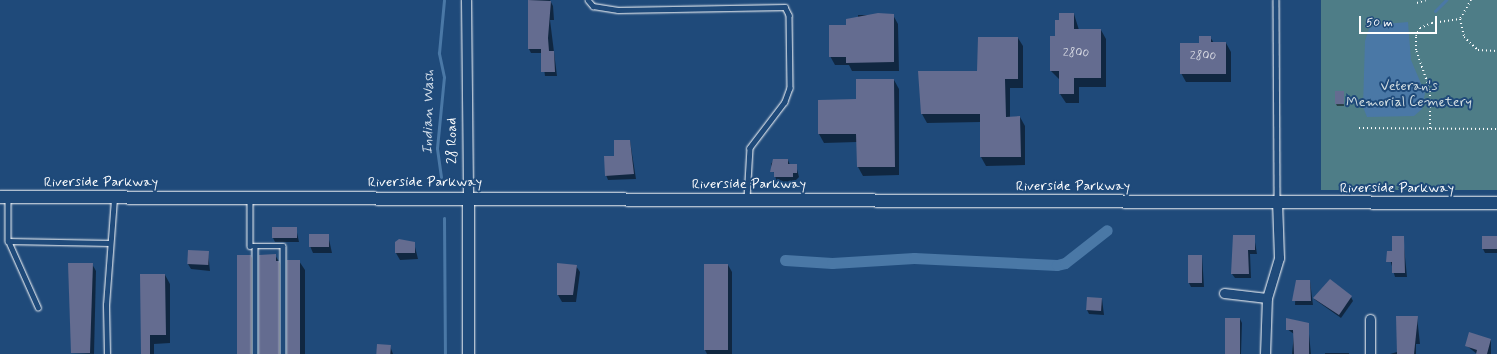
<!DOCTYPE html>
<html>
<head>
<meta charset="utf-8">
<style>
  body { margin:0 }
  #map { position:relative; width:1497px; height:354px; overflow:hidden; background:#1f4a7a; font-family:Mynerve,sans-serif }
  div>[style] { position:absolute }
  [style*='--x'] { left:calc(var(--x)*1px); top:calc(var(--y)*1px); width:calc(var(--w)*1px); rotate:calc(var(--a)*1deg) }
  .green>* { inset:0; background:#4e7d87; transform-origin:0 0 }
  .water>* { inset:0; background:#4a78a6 }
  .shadow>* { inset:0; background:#0007; transform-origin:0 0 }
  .stream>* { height:3px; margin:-1.5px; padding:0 1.5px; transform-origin:1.5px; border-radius:1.5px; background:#4a78a6 }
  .canal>* { height:11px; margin:-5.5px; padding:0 5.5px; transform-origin:5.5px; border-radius:5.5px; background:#4a78a6 }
  .building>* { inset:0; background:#646c90; transform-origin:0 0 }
  .path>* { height:2px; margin-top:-1px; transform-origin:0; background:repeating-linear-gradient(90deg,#fff 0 1px,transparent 0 4px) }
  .roads { filter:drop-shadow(0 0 1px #fff) drop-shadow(0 0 1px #fff) }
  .service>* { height:4.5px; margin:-2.25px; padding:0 2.25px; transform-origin:2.25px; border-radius:2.25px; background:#1f4a7a }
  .minor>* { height:9px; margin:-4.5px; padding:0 4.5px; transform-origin:4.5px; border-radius:4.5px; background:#1f4a7a }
  .tertiary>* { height:11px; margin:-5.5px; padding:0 5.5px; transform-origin:5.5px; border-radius:5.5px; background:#1f4a7a }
  .secondary>* { height:12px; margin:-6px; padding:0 6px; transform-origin:6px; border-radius:6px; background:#1f4a7a }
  span { translate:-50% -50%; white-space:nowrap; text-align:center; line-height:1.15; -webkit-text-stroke:4px #1f4a7a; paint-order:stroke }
  .number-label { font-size:12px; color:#d8dae3 }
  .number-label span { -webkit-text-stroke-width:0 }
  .park-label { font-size:14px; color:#d3dee1 }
  .street-label { font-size:14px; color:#fff }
  .water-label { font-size:15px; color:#d2dde9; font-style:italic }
  .scale { position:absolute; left:1359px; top:16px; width:78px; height:18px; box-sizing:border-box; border:2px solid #fff; border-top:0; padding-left:5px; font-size:12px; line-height:14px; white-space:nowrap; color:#fff; -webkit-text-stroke:3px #1f4a7a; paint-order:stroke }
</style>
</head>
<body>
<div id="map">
  <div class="green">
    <div style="left:1321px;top:0;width:176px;height:190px"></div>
  </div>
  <div class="water">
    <div style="clip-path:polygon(1408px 22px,1411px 60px,1425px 93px,1422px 109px,1414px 116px,1367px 117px,1363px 107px,1365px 41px,1369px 29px,1374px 25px)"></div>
  </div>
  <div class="shadow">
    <div style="clip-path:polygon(529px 0,550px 0,553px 6px,554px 20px,550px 20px,557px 76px,545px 76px,542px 53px,531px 53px,529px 49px)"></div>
    <div style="clip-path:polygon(1074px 14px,1079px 30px,1101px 30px,1106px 39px,1106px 87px,1079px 87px,1079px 103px,1066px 103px,1060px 94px,1060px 80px,1051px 71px,1060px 21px)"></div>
    <div style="clip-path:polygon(858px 15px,893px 15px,898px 24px,899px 71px,852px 71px,849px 65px,835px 65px,830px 56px,847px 26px,858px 19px)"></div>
    <div style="clip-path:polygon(1210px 37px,1214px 43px,1226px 43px,1231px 52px,1231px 82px,1186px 82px,1181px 73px,1200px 44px)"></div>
    <div style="clip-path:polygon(1018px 38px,1023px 46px,1023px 88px,1010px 88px,1010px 118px,1020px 117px,1025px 126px,1025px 165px,986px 166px,981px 157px,981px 122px,927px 123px,922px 114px,919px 72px,978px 72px)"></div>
    <div style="clip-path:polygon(894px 80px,899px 89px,899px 175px,863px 176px,858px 167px,857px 142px,824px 143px,819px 134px,857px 100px)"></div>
    <div style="clip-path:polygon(1343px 92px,1344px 106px,1337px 106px,1336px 104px)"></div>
    <div style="clip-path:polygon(630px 141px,636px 179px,608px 180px,606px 175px,615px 157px)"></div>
    <div style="clip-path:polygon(774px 160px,788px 160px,790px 165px,796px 165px,799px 177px,795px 181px,777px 182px,771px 164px)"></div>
    <div style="clip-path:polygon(296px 228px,299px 242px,275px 242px,273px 238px)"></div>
    <div style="clip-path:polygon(328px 235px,332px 253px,313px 253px,310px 246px)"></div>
    <div style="clip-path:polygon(1254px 236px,1257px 254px,1250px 254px,1251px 278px,1235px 278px,1232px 274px)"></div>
    <div style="clip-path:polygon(1403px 237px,1407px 277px,1395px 277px,1388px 252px,1393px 252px)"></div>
    <div style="clip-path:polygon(1497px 237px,1497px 253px,1485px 253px,1483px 249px)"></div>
    <div style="clip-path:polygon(414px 243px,418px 259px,400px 260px,396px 253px)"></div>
    <div style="clip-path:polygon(208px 252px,210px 271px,191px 269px,188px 264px)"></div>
    <div style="clip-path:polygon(275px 255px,284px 270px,284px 354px,260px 354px)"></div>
    <div style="clip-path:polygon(251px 256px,256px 265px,256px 354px,238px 354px)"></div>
    <div style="clip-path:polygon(1202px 256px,1204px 287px,1191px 287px,1189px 283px)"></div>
    <div style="clip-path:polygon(299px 261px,305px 270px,305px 354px,288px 354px)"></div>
    <div style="clip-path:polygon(69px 264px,92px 264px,96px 271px,94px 354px,72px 353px)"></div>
    <div style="clip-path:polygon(705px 265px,728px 265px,732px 272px,732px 354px,707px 354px,705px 350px)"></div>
    <div style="clip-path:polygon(576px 266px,580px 272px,576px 302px,562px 302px,558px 295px)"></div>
    <div style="clip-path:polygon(165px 275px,170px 284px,170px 343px,154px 344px,154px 354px,142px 354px)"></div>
    <div style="clip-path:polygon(1296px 281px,1310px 281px,1313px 305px,1295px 305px)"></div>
    <div style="clip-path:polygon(1351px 297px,1353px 301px,1341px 318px,1314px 299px)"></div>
    <div style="clip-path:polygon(1102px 299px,1104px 315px,1089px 314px,1087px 310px)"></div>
    <div style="clip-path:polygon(1417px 317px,1420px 344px,1416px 344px,1416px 354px,1390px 354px,1397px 352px)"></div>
    <div style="clip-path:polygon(1226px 319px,1240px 319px,1242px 323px,1241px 354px,1225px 354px)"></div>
    <div style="clip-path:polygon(1287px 319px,1308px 324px,1311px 354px,1292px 354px,1294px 334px,1287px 329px)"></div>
    <div style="clip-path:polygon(1491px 340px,1491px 354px,1477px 354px,1467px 346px)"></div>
    <div style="clip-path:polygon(390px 346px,393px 354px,378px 354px)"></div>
    <div style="left:1325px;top:353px;width:24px;height:1px"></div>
  </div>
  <div class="stream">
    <div style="--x:1435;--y:11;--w:16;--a:-45"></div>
    <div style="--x:441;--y:177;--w:29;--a:-98"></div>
    <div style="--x:437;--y:148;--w:71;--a:-84.4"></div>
    <div style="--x:444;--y:77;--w:25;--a:-102"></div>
    <div style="--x:439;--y:53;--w:53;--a:-84.6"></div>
    <div style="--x:444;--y:218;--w:136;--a:89.6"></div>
  </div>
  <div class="canal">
    <div style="--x:785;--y:260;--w:47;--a:3.7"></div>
    <div style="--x:832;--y:263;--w:82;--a:-3.5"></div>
    <div style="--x:914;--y:258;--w:143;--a:2.8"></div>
    <div style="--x:1057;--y:265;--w:8;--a:-14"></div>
    <div style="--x:1065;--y:263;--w:53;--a:-38.2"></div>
  </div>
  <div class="building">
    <div style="clip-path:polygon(528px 0,551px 1px,548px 38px,549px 51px,554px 51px,555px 72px,541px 72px,541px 49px,528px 49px)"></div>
    <div style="clip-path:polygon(878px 13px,894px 14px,894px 62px,846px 63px,846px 57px,829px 57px,829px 25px,846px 25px,846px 19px)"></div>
    <div style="clip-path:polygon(1059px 13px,1074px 13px,1074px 29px,1101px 29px,1101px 78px,1074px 78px,1074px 94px,1059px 94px,1059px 71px,1050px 71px,1050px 36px,1055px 36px,1055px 20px,1059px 20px)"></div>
    <div style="clip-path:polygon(1199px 36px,1211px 36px,1211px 42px,1226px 42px,1226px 74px,1180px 74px,1180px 43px,1199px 43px)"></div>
    <div style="clip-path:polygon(978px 37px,1018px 37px,1018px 79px,1005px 79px,1006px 117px,1020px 116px,1021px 157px,980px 157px,980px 114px,921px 114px,918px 71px,977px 71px)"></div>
    <div style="clip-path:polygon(856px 79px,894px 79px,895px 167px,857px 167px,856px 134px,818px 134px,818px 100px,856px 99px)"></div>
    <div style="left:1335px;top:91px;width:9px;height:13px"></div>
    <div style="clip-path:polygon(614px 140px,630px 140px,634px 174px,605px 176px,604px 156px,614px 156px)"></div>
    <div style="clip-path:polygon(773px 159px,788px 159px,788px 164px,797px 164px,797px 173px,793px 173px,793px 177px,774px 177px,774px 172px,770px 172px)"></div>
    <div style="left:272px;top:227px;width:25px;height:11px"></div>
    <div style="left:309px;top:234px;width:20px;height:13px"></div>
    <div style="clip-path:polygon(1233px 235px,1255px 235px,1255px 250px,1248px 250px,1249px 274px,1231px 274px)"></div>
    <div style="clip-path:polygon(1392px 236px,1404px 236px,1405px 273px,1392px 273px,1392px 262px,1386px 262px,1387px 251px,1392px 251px)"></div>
    <div style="left:1482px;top:236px;width:15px;height:13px"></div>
    <div style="clip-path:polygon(399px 239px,415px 242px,415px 253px,395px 253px,395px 242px)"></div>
    <div style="left:188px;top:250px;width:21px;height:14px;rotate:3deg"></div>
    <div style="clip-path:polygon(276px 254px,276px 261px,279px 261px,279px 354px,259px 354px,259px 255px)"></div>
    <div style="left:237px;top:255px;width:14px;height:99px"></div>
    <div style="left:1188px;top:255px;width:14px;height:28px"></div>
    <div style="left:287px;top:260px;width:13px;height:94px"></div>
    <div style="clip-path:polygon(68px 263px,93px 263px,90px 353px,71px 353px)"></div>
    <div style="clip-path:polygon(557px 263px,577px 265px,573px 295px,557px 295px)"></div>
    <div style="left:704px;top:264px;width:24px;height:86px"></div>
    <div style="clip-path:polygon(140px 274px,165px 274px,166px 335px,150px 335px,150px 354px,141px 354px)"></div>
    <div style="clip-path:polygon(1330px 279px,1352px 296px,1339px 315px,1313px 298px)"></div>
    <div style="clip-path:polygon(1296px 280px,1310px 280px,1311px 301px,1292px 301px)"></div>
    <div style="left:1087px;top:297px;width:15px;height:13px;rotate:4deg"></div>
    <div style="clip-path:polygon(1396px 316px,1418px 316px,1414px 354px,1397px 354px)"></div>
    <div style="left:1225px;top:318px;width:15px;height:36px"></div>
    <div style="clip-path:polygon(1286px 318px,1309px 323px,1309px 354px,1294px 354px,1293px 330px,1286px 330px)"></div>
    <div style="clip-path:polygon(1469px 332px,1491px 339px,1487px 354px,1476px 354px,1477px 350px,1465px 346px)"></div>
    <div style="left:377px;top:344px;width:14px;height:10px;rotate:4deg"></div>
  </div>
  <div class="path">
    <div style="--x:1471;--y:0;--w:22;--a:120"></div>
    <div style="--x:1460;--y:19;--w:18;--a:77"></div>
    <div style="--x:1464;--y:37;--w:19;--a:43"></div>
    <div style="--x:1478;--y:50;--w:19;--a:3"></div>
    <div style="--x:1417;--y:3;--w:9;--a:-18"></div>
    <div style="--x:1359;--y:128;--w:138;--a:0.4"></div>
    <div style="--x:1430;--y:128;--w:38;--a:-90"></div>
    <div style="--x:1430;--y:90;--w:42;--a:-109.3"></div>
    <div style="--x:1416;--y:50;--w:14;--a:-90"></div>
    <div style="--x:1416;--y:36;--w:9;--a:-63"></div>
    <div style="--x:1420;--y:28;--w:13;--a:-23"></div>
    <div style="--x:1432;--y:23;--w:28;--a:-8"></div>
  </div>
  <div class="roads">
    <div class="service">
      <div style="--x:588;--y:0;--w:8;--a:50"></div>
      <div style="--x:593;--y:6;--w:25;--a:9"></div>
      <div style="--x:618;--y:10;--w:167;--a:-1"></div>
      <div style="--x:785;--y:7;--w:9;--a:63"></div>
      <div style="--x:789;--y:15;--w:73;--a:89.2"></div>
      <div style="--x:790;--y:88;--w:15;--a:110"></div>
      <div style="--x:785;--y:102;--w:58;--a:127.3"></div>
      <div style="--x:750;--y:148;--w:51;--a:93.4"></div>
      <div style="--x:1276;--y:0;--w:202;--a:89.7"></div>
      <div style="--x:8;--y:199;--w:42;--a:90"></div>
      <div style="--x:250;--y:199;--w:47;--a:90"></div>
      <div style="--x:250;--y:246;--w:33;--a:0"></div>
      <div style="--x:283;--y:246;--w:108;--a:90"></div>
      <div style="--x:255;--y:246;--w:108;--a:90"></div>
      <div style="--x:38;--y:308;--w:73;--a:-114.1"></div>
      <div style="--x:8;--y:241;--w:102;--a:1.1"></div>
      <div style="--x:107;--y:354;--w:49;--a:-91.2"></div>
      <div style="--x:106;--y:305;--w:107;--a:-85.7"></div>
    </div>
    <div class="minor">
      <div style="--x:466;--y:0;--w:197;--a:89.4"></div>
      <div style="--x:1224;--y:293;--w:43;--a:6.6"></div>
      <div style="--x:1370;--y:319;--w:35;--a:90"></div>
      <div style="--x:1265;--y:354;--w:56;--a:-88"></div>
      <div style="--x:1267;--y:298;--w:42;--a:-73.3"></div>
      <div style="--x:1279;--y:258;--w:56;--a:-92"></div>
    </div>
    <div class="tertiary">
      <div style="--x:468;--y:197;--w:157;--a:90"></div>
    </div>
    <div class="secondary">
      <div style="--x:0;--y:197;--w:1497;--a:0.23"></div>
    </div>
  </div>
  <div class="number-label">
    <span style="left:1076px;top:54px">2800</span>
    <span style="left:1203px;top:57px">2800</span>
  </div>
  <div class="park-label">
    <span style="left:1409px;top:94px">Veteran's<br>Memorial Cemetery</span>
  </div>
  <div class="street-label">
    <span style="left:452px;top:141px;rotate:-91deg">28 Road</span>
    <span style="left:101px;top:182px">Riverside Parkway</span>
    <span style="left:425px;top:182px">Riverside Parkway</span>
    <span style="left:749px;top:184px">Riverside Parkway</span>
    <span style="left:1073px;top:186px">Riverside Parkway</span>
    <span style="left:1397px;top:188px">Riverside Parkway</span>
  </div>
  <div class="water-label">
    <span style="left:429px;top:112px;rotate:-89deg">Indian Wash</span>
  </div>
  <div class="scale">50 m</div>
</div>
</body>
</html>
